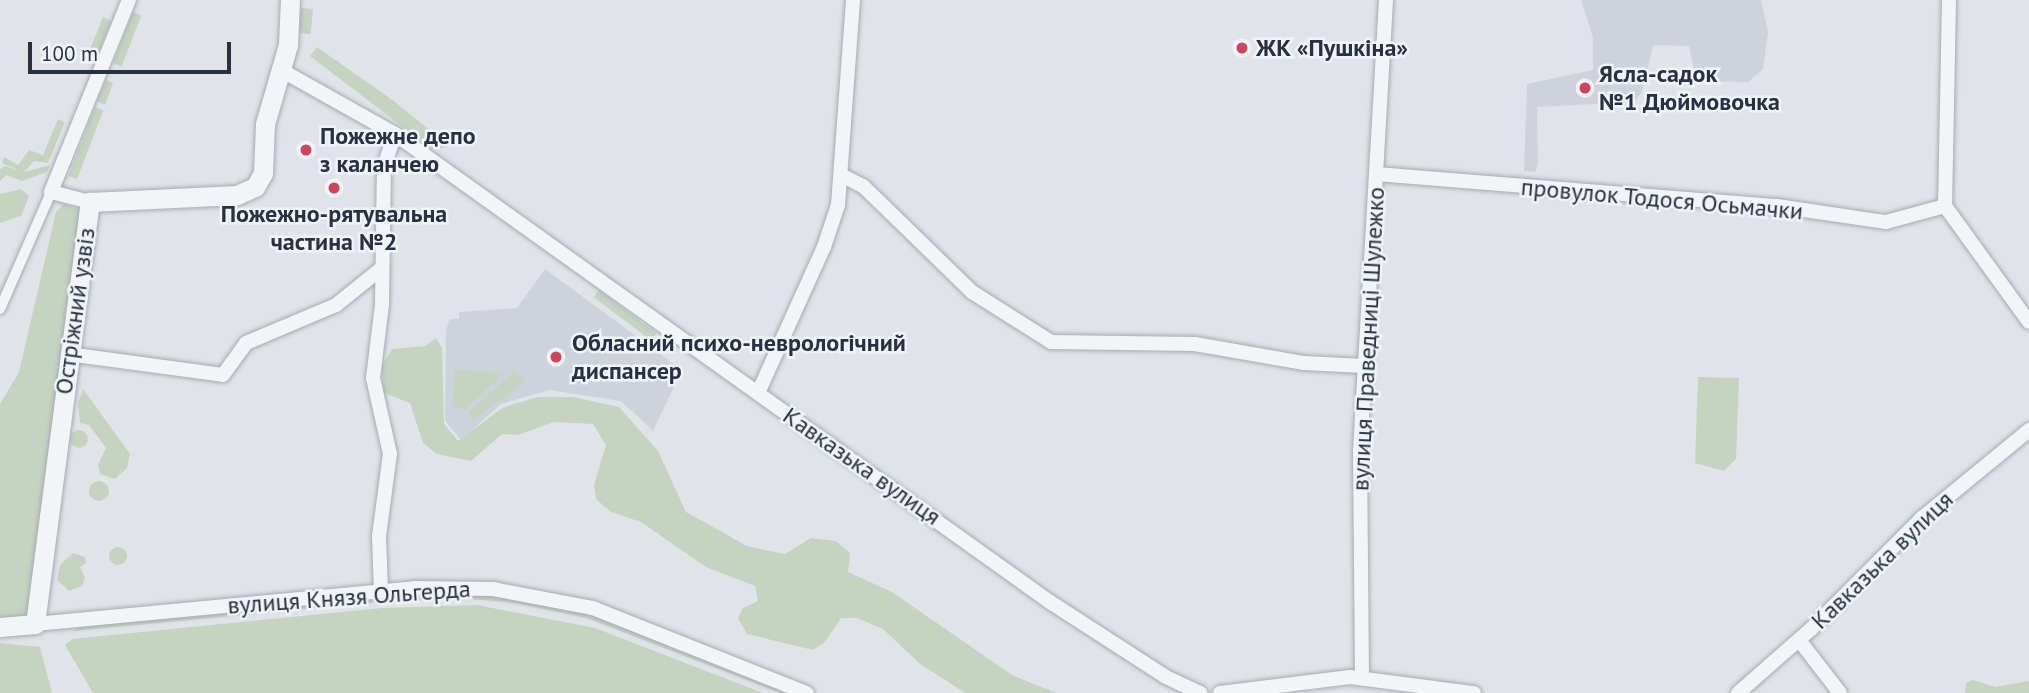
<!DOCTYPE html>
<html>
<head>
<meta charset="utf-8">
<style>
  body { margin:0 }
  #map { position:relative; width:2029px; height:693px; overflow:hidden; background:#e0e4e9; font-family:"PT Sans",sans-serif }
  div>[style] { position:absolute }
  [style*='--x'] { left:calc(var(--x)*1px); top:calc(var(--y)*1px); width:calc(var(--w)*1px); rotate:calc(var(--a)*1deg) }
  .built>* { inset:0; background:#ced3db }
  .green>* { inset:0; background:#c6d3c1; transform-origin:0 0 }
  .round { border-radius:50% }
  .roads { filter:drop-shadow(0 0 2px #a5abb3) drop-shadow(0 0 2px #a5abb3) }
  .pedestrian>* { height:10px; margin:-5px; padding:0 5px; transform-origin:5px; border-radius:5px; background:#f3f4f7 }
  .minor>* { height:14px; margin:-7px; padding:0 7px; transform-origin:7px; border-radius:7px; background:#f3f4f7 }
  .tertiary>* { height:19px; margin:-9.5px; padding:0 9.5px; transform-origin:9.5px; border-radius:9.5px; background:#f3f4f7 }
  .dots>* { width:19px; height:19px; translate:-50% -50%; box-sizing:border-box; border:4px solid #f0f3f7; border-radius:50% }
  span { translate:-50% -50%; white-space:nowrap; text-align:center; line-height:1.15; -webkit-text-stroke:5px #f0f3f7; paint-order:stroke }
  .poi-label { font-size:24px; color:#283141; font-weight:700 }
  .left { translate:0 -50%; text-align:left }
  .street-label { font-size:24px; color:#283141 }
  .scale { position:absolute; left:28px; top:42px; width:203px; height:32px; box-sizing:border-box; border:4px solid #283141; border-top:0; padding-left:9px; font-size:21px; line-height:24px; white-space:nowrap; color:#283141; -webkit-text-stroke:5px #f0f3f7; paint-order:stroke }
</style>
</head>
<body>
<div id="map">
  <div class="built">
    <div style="clip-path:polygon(1581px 0,1761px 0,1768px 33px,1763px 69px,1748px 82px,1696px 81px,1689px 46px,1653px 45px,1642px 92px,1634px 102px,1537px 107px,1538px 164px,1535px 172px,1524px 171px,1527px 84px,1593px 70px,1593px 38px)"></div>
    <div style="clip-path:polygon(545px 269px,682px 370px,653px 431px,621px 401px,549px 390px,501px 404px,461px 440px,449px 426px,445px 420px,446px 329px,450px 319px,459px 319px,459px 312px,517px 308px)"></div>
  </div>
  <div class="green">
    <div style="left:301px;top:8px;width:12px;height:25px;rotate:5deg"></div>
    <div style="left:133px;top:12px;width:9px;height:55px;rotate:21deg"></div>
    <div style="clip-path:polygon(103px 17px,111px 21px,98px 54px,84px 64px)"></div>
    <div style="clip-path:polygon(317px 47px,391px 99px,450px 146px,433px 150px,310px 56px)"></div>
    <div style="clip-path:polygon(106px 80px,113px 83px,105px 105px,97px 101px)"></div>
    <div style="left:95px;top:107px;width:9px;height:74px;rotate:21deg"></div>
    <div style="clip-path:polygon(58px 119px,65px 122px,48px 163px,34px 161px,24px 172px,50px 165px,47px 172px,22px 181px,6px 175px,0 181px,0 169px,5px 166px,22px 172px,2px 163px,4px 157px,18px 165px,29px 150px,43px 155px)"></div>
    <div style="clip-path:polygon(21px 189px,29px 196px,21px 216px,0 223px,0 194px)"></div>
    <div style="clip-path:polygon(64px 204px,82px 211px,29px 618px,0 621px,0 404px,19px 372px,56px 212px)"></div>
    <div style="left:599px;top:290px;width:72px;height:9px;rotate:37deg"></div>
    <div style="clip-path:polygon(436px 338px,442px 348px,444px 424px,458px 441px,502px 408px,537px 397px,573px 397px,619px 407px,658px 451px,686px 512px,747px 546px,785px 554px,811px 538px,836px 541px,850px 553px,848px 572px,892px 592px,1012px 675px,1056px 693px,965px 693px,919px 663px,883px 629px,857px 618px,841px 618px,825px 642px,813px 650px,747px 634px,738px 618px,743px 608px,758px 601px,755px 586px,706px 567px,641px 522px,611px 512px,596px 499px,594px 485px,606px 445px,593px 424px,554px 422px,518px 435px,502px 434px,471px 461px,437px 454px,423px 443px,410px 403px,384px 393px,382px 366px,392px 349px,425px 346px)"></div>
    <div style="clip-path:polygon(455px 370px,504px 373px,466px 409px,452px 407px)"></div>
    <div style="clip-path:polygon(514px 371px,525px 379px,520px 386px,472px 421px,469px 412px)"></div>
    <div style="clip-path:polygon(1698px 377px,1739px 378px,1736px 459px,1724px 471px,1695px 463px)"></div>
    <div style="clip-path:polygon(83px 389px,130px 454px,127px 468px,115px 479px,100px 474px,98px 465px,106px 448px,89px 425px,80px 423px,78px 403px)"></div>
    <div class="round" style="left:70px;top:430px;width:18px;height:18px"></div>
    <div class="round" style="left:89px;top:481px;width:20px;height:20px"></div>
    <div class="round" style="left:109px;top:547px;width:18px;height:18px"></div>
    <div style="clip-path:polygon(73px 553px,85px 557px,86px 563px,80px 567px,85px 578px,82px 586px,69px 591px,57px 580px,60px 565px)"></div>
    <div style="clip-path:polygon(426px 594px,491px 595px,556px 605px,608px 620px,792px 693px,781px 693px,586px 618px,515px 603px,470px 599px,390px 601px,73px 631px,79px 626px)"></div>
    <div style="clip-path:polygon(477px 605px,595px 628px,763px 693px,93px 693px,65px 645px,72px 639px,382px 608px)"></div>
    <div style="clip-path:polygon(0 643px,40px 647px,52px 693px,0 693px)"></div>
    <div style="clip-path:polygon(1973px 680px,1995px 687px,2029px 681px,2029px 693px,1965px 693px,1966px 683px)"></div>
  </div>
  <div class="roads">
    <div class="pedestrian">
      <div style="--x:0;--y:309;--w:128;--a:-66.4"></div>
    </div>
    <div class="minor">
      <div style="--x:1949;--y:0;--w:206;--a:91.1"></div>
      <div style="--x:1945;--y:206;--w:143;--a:54.1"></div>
      <div style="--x:281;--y:70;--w:131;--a:29.3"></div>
      <div style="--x:395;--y:134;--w:805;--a:35.55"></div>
      <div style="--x:1050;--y:602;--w:138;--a:32.9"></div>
      <div style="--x:1166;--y:677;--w:38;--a:25"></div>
      <div style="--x:1376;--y:174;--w:402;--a:4.6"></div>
      <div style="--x:1777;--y:206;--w:110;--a:8.4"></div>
      <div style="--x:1886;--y:222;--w:61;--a:-15.2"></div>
      <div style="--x:843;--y:176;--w:22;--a:27"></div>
      <div style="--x:863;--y:186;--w:152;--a:44.2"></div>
      <div style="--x:972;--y:292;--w:93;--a:32.3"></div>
      <div style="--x:1051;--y:342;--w:144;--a:0.8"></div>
      <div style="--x:1195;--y:344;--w:111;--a:9.9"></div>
      <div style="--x:1304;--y:363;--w:60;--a:2.9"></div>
      <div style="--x:90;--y:202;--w:40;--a:-165.6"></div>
      <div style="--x:51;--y:192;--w:207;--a:-67.9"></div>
      <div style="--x:68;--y:354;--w:156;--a:7.7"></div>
      <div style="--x:223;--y:375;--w:39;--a:-54"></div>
      <div style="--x:246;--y:343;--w:98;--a:-22.9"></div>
      <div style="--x:336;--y:305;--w:59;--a:-38.8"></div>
      <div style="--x:758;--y:393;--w:160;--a:-65.7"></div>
      <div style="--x:824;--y:247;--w:44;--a:-71.6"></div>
      <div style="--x:838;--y:205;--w:206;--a:-85.8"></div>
      <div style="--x:381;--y:591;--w:55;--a:-92.1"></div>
      <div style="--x:379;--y:536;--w:83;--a:-82.4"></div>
      <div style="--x:390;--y:454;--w:78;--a:-102.6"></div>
      <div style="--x:373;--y:378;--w:74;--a:-83"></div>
      <div style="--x:382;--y:305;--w:138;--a:-89.2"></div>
      <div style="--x:384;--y:167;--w:35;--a:-72"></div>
      <div style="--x:35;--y:624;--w:381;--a:-5.4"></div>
      <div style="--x:414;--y:588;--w:79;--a:0.7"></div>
      <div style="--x:493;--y:589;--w:102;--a:10.8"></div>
      <div style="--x:593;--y:608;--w:230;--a:21.7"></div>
      <div style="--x:1799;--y:640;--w:67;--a:52.3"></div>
      <div style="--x:1362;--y:678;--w:227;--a:-90.5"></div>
      <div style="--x:1360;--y:451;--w:452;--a:-86.7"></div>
      <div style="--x:1220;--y:693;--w:131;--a:-7"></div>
      <div style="--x:1350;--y:677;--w:125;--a:7.4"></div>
      <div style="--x:1738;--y:693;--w:97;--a:-41.2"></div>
      <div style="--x:1811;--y:629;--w:157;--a:-45"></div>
      <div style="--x:1922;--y:518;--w:139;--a:-39.4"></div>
    </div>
    <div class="tertiary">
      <div style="--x:0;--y:627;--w:35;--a:-5"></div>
      <div style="--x:35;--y:624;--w:426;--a:-82.6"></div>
      <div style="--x:90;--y:202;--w:147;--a:-2.7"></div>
      <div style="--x:237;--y:195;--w:20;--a:-24"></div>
      <div style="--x:255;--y:187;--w:16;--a:-60"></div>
      <div style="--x:263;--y:173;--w:49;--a:-87.7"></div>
      <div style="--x:265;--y:124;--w:82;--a:-73.8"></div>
      <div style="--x:288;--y:45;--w:45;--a:-87.5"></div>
    </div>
  </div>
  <div class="dots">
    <div style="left:1242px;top:48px;background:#d04458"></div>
    <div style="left:1585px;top:88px;background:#d04458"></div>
    <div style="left:306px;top:150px;background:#d04458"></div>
    <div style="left:334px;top:188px;background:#d04458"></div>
    <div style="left:556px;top:357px;background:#d04458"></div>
  </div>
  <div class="poi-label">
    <span class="left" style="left:1256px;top:48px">ЖК «Пушкіна»</span>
    <span class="left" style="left:1599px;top:88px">Ясла-садок<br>№1 Дюймовочка</span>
    <span class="left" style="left:320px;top:150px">Пожежне депо<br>з каланчею</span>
    <span style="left:334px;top:228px">Пожежно-рятувальна<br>частина №2</span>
    <span class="left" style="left:572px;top:357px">Обласний психо-неврологічний<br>диспансер</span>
  </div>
  <div class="street-label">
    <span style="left:1662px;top:199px;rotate:5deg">провулок Тодося Осьмачки</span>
    <span style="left:75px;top:311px;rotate:-82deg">Остріжний узвіз</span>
    <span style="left:1368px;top:339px;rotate:-87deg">вулиця Праведниці Шулежко</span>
    <span style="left:862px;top:466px;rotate:35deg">Кавказька вулиця</span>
    <span style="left:1882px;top:560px;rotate:-44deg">Кавказька вулиця</span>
    <span style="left:349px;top:597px;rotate:-4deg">вулиця Князя Ольгерда</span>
  </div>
  <div class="scale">100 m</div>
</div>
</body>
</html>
